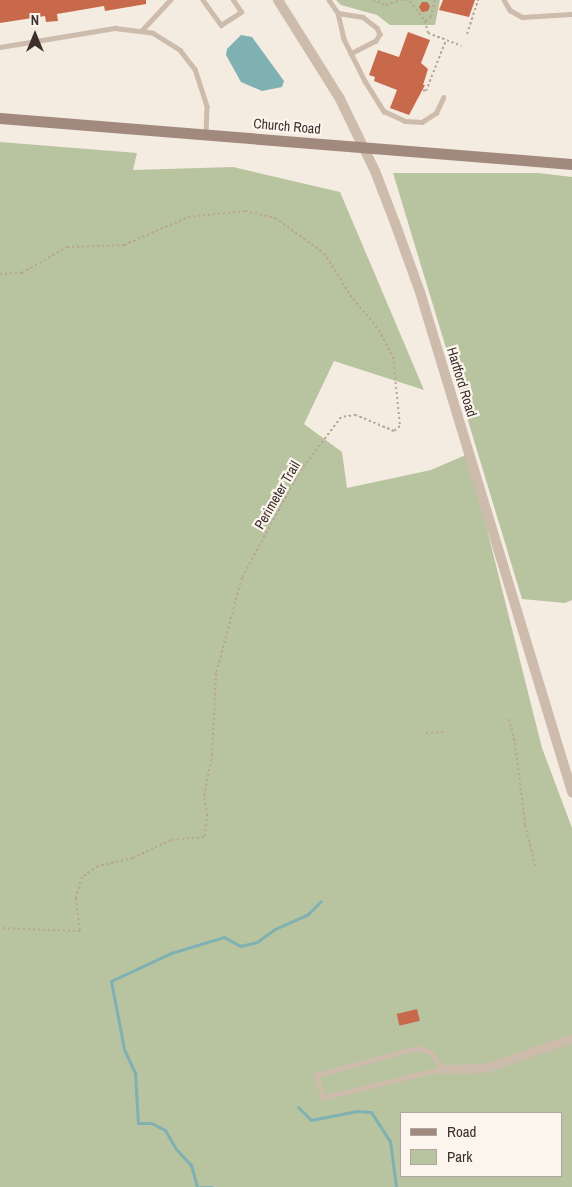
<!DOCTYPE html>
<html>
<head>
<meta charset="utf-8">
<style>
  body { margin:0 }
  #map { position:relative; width:572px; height:1187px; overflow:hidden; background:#f4ebe1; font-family:"Archivo Narrow",sans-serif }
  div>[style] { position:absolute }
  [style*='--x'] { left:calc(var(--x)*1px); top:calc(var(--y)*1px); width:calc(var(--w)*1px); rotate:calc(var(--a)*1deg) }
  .green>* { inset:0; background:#b8c4a0 }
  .water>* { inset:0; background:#7fb0b2 }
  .stream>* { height:3px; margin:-1.5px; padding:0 1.5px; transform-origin:1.5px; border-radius:1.5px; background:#7fb0b2 }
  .building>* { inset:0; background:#c8694b; transform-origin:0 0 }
  .path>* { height:2px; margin-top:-1px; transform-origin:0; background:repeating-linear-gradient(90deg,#b9a596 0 2.5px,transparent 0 5px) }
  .service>* { height:4.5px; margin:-2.25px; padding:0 2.25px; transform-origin:2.25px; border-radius:2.25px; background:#cdbbac }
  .minor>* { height:9px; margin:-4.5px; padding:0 4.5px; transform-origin:4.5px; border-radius:4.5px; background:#cdbbac }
  .tertiary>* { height:10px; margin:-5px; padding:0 5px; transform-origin:5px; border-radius:5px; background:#cdbbac }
  .secondary>* { height:11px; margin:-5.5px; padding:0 5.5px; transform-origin:5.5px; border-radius:5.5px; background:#a18a7d }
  span { translate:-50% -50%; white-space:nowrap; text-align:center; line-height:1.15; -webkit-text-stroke:4.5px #fbf5ee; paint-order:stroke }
  .street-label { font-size:14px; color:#3b302b }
  .legend { position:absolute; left:400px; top:1112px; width:162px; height:65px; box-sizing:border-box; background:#fbf5ee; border:1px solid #aea6a0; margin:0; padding:6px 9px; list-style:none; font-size:15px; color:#3b302b }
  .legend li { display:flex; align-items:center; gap:10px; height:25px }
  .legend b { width:25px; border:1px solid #aea6a0 }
  .north { position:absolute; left:10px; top:10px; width:50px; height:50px; -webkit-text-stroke:4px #fbf5ee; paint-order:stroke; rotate:0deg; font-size:14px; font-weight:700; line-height:20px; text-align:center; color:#3b302b }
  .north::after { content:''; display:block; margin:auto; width:18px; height:22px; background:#3b302b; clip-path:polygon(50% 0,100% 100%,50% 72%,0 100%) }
</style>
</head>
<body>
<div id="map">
  <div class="green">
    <div style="clip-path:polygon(336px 0,440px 0,435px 25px,390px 25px,377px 15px,341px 5px)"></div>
    <div style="clip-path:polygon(evenodd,0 142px,137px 153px,133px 170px,233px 167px,340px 192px,424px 390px,334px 361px,304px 424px,342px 452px,347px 488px,431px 470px,468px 454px,542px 748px,572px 828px,572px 1187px,0 1187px,0 142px,401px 1113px,561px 1113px,561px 1176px,401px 1176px,401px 1113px)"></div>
    <div style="clip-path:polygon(393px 173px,538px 173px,572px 177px,572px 600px,565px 603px,522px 599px)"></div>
  </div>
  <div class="water">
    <div style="clip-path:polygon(241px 35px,252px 37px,284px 81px,282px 87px,262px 91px,241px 82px,226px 55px,227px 49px)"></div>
  </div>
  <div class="stream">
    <div style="--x:298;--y:1107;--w:18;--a:45"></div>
    <div style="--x:311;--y:1120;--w:47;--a:-11.1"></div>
    <div style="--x:357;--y:1111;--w:14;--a:4"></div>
    <div style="--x:371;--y:1112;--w:35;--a:57"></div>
    <div style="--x:390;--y:1141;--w:46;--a:82.6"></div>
    <div style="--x:197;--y:1187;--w:23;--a:-105"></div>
    <div style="--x:191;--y:1165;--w:22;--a:-133"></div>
    <div style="--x:176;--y:1149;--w:22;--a:-120"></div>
    <div style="--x:165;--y:1130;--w:16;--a:-153"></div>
    <div style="--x:151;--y:1123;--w:13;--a:180"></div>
    <div style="--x:138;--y:1123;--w:50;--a:-93.4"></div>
    <div style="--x:135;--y:1073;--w:26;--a:-115"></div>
    <div style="--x:124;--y:1049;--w:69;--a:-100.8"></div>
    <div style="--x:111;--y:981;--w:66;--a:-25"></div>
    <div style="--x:171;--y:953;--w:55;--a:-16.8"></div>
    <div style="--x:224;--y:937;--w:18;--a:29"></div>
    <div style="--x:240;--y:946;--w:17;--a:-13"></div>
    <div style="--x:257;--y:942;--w:22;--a:-36"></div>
    <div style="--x:275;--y:929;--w:36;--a:-24"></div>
    <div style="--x:308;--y:914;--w:18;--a:-45"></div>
    <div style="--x:200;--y:1187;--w:12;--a:0"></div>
  </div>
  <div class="building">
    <div style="clip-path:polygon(0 0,146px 0,146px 4px,105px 11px,104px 6px,57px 14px,58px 21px,46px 22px,45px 16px,0 23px)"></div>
    <div style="clip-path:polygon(443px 0,475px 0,469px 17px,439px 10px)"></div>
    <div style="clip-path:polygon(422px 2px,427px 2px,430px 6px,428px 11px,422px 12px,419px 7px)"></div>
    <div style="clip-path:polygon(408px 32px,430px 40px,421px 63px,428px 69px,423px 85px,425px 85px,409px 115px,390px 108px,397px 90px,374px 81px,375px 77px,369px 75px,378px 50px,399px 57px)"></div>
    <div style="left:417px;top:1009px;width:12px;height:21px;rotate:76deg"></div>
  </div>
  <div class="path">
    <div style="--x:373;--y:0;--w:14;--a:21"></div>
    <div style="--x:386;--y:5;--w:16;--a:-18"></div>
    <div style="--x:402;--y:0;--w:9;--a:0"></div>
    <div style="--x:410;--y:1;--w:25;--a:53"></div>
    <div style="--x:425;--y:21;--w:12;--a:76"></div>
    <div style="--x:428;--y:33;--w:36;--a:21"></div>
    <div style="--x:425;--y:21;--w:7;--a:-34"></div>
    <div style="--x:431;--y:17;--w:17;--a:-77"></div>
    <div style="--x:467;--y:34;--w:36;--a:-72"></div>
    <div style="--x:423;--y:90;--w:3;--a:18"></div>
    <div style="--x:426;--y:91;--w:55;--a:-68.6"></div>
    <div style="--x:0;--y:274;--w:22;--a:-3"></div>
    <div style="--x:22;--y:273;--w:52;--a:-30"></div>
    <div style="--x:67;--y:247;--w:57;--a:-2"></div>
    <div style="--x:124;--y:245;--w:70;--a:-23.6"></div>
    <div style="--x:188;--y:217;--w:57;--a:-6"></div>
    <div style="--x:245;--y:211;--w:31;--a:13"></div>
    <div style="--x:275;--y:218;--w:60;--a:35.5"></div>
    <div style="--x:324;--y:253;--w:49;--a:58.2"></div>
    <div style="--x:350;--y:295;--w:45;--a:50.4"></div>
    <div style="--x:379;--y:330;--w:30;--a:63"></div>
    <div style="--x:393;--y:357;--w:69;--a:84.2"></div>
    <div style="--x:400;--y:426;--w:8;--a:140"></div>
    <div style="--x:394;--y:431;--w:41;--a:-157.2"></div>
    <div style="--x:356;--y:415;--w:15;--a:172"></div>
    <div style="--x:341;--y:417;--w:71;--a:127"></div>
    <div style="--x:298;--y:474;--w:118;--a:118.3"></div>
    <div style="--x:242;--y:578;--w:98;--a:105.3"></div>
    <div style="--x:216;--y:673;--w:81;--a:92.8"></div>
    <div style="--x:212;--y:754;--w:45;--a:100.3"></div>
    <div style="--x:204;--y:798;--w:16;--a:79"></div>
    <div style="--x:207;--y:814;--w:23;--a:97"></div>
    <div style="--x:204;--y:837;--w:33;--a:175"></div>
    <div style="--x:171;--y:840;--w:42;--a:154.7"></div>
    <div style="--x:133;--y:858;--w:36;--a:167"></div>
    <div style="--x:98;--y:866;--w:19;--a:145"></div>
    <div style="--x:82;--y:877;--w:22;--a:106"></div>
    <div style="--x:76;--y:898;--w:33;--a:83"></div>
    <div style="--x:80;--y:931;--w:80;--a:-177.9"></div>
    <div style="--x:509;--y:719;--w:25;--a:76"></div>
    <div style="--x:515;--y:743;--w:83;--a:83"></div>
    <div style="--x:525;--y:825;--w:44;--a:75.7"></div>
    <div style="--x:426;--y:733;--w:17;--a:-3"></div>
  </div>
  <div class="service">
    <div style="--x:203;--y:0;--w:31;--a:54"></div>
    <div style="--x:221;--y:25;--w:24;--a:-33"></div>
    <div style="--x:241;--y:12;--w:14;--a:-124"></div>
    <div style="--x:329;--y:0;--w:16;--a:55"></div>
    <div style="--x:338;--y:13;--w:27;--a:77"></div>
    <div style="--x:344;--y:39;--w:47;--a:63.4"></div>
    <div style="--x:365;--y:81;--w:36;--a:58"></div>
    <div style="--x:384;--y:111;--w:23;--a:25"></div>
    <div style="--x:405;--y:121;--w:17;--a:3"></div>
    <div style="--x:422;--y:122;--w:17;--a:-33"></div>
    <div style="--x:436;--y:113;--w:17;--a:-65"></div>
    <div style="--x:504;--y:0;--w:12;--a:59"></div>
    <div style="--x:510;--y:10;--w:14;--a:30"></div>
    <div style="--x:522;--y:17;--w:50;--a:-3.4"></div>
    <div style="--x:338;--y:13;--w:25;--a:9"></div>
    <div style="--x:363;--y:17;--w:18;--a:38"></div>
    <div style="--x:377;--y:28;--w:7;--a:63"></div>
    <div style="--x:380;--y:34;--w:8;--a:120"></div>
    <div style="--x:376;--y:41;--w:28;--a:153"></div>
    <div style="--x:143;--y:29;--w:40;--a:-47"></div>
    <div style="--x:0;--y:47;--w:117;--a:-9.4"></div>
    <div style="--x:115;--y:28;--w:38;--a:7"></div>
    <div style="--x:153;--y:33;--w:32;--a:32"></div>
    <div style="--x:180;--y:50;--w:24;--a:52"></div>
    <div style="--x:195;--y:69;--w:39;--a:72"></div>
    <div style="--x:207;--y:106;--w:28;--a:92"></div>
    <div style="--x:417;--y:1048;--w:14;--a:17"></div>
    <div style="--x:430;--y:1052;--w:22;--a:51"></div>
    <div style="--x:444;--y:1069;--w:124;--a:166.5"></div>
    <div style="--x:323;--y:1098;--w:24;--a:-107"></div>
    <div style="--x:316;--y:1075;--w:105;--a:-15"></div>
  </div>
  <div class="minor">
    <div style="--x:444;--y:1069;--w:41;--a:-1.4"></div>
    <div style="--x:485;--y:1068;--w:92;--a:-19"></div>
  </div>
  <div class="tertiary">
    <div style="--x:278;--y:0;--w:117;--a:57.9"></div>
    <div style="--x:340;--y:99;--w:80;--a:64.1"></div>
    <div style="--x:375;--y:171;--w:56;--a:69"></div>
    <div style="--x:395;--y:223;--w:73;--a:70.1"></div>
    <div style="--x:420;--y:292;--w:523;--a:73.09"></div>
  </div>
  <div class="secondary">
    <div style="--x:0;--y:118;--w:574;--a:4.6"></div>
  </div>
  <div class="street-label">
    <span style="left:287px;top:126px;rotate:5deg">Church Road</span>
    <span style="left:462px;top:382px;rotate:73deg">Hartford Road</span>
    <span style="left:277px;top:495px;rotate:-60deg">Perimeter Trail</span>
  </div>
  <ul class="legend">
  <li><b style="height:6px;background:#a18a7d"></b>Road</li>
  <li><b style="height:14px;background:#b8c4a0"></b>Park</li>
  </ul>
  <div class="north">N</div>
</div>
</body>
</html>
